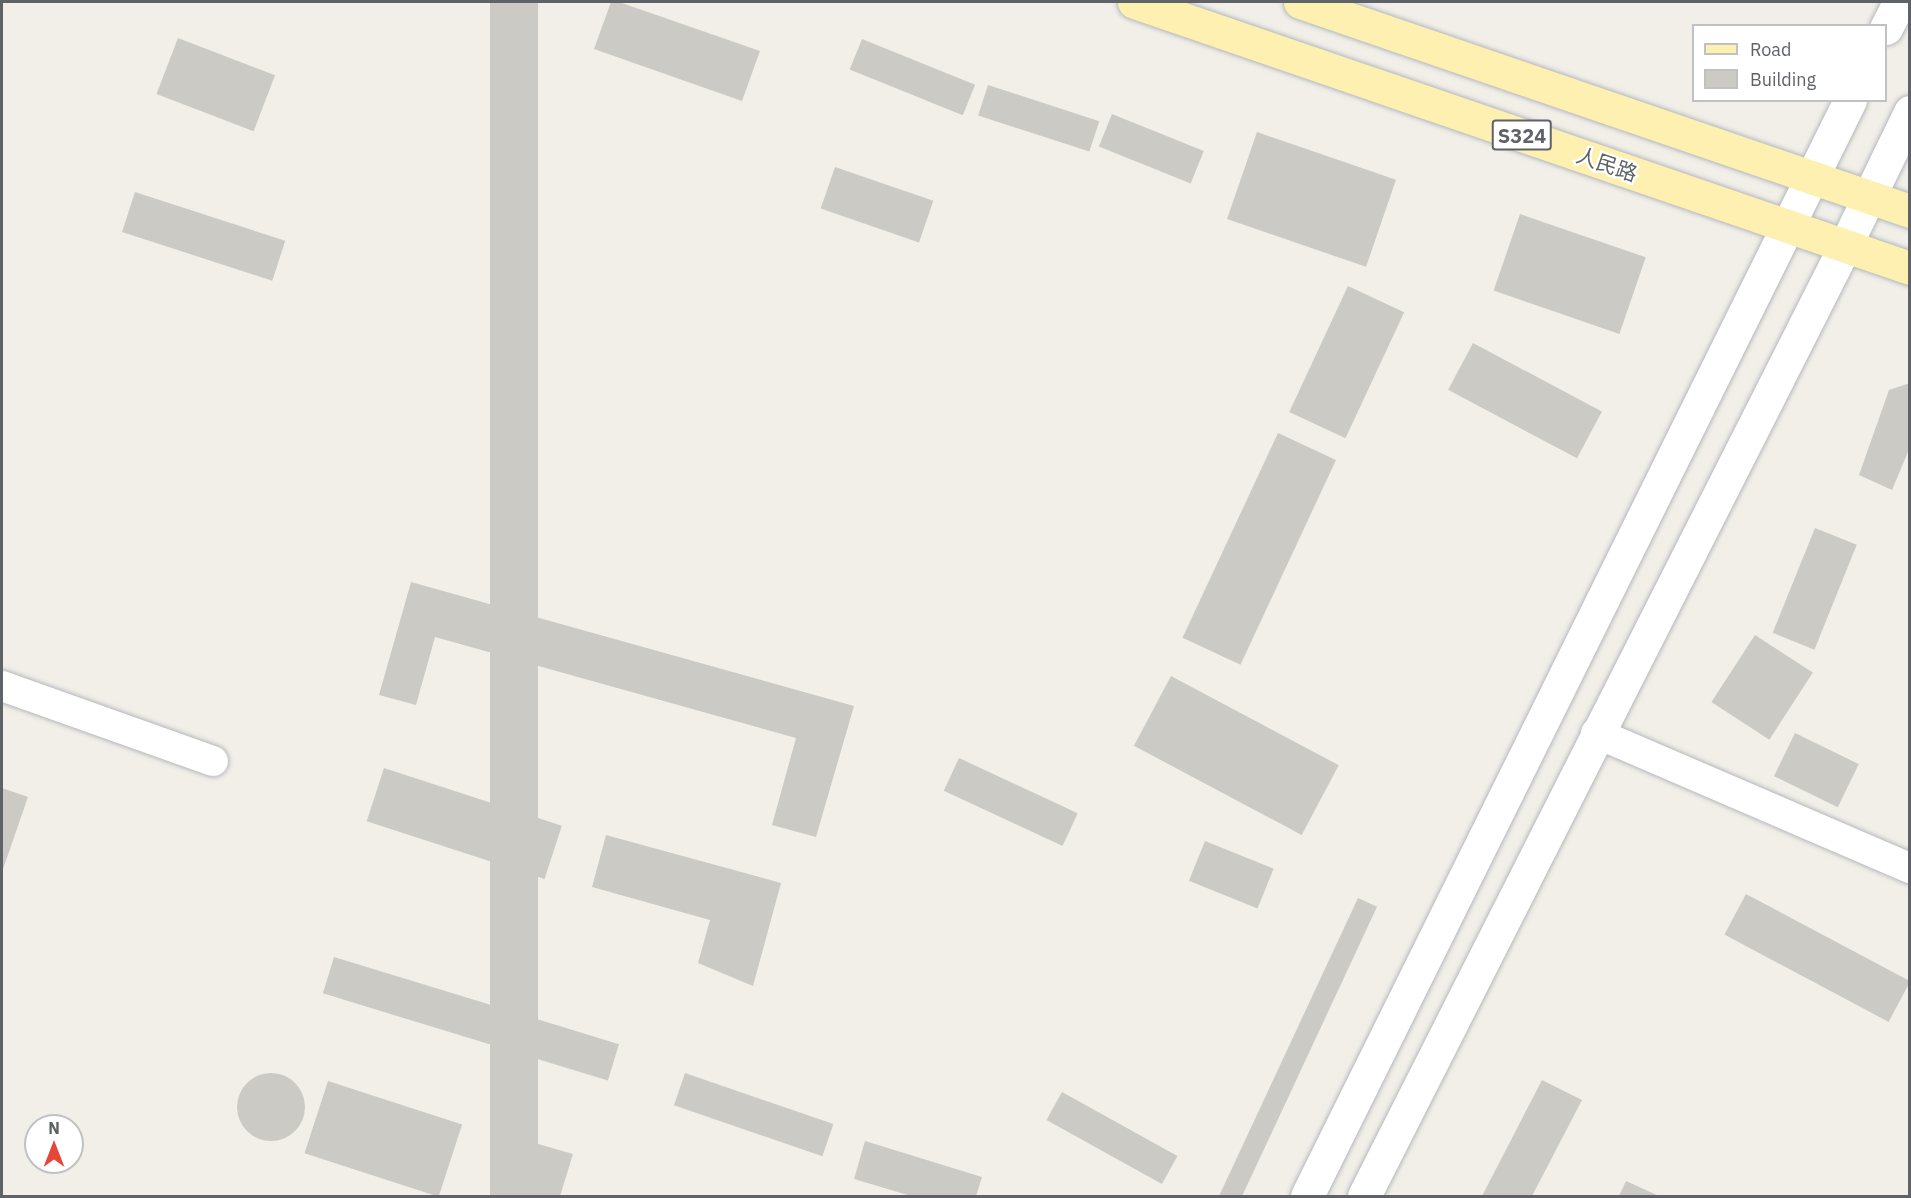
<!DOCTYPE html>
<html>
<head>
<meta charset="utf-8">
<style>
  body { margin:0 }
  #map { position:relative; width:1911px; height:1198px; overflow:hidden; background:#f1efe8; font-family:"IBM Plex Sans","Noto Sans SC",sans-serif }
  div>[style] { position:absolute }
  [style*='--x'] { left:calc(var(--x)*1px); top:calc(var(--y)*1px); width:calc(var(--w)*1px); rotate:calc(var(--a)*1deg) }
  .building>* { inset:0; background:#cccac5; transform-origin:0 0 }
  .round { border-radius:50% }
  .roads { filter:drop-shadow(0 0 2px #b5b8bc) drop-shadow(0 0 2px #b5b8bc) }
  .minor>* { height:30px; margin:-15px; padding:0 15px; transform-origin:15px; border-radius:15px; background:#fff }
  .tertiary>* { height:33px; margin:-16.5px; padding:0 16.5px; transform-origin:16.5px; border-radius:16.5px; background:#fff }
  .primary>* { height:33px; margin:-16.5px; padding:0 16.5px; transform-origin:16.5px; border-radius:16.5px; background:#fdf0b1 }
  span { translate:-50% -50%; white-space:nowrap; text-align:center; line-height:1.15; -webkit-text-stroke:4.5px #fff; paint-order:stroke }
  .shield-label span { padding:2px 4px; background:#fff; border:2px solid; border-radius:4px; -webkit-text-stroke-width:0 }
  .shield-label { font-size:20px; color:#5f6368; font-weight:700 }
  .street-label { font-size:21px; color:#5f6368 }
  .frame { position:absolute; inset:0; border:3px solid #5f6368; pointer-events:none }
  .legend { position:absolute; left:1692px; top:24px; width:195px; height:78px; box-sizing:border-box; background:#fff; border:2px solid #bfc1c3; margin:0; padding:8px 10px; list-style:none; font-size:18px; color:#5f6368 }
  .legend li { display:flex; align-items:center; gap:12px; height:30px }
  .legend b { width:30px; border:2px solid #bfc1c3 }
  .north { position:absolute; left:24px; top:1114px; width:60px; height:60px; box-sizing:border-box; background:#fff; border:2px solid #bfc1c3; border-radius:50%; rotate:0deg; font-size:16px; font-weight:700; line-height:24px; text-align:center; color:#5f6368 }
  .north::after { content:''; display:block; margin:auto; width:21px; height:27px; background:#e5463a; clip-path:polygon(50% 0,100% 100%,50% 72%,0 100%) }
</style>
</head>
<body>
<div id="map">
  <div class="building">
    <div style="left:490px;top:2px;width:48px;height:1264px"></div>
    <div style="clip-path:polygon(611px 2px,619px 2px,760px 51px,742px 101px,594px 49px)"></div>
    <div style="left:178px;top:38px;width:104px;height:60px;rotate:21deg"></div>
    <div style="left:862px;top:39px;width:122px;height:33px;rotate:22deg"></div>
    <div style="left:988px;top:85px;width:117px;height:32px;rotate:18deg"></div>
    <div style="left:1112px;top:114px;width:99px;height:35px;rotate:22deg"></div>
    <div style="left:1257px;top:132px;width:147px;height:92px;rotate:19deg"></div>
    <div style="left:835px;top:167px;width:104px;height:44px;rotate:19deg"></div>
    <div style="left:135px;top:192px;width:158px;height:42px;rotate:18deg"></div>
    <div style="left:1520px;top:214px;width:133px;height:81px;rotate:19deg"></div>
    <div style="left:1348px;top:286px;width:62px;height:139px;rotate:25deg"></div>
    <div style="left:1473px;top:343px;width:146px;height:53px;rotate:28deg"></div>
    <div style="clip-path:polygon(1910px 383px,1910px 447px,1892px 490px,1859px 475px,1889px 390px)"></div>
    <div style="left:1278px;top:433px;width:64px;height:226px;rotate:25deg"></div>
    <div style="left:1815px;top:528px;width:45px;height:113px;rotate:22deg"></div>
    <div style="clip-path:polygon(411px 582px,854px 706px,816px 837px,772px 825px,796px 738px,435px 637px,416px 705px,379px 695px)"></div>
    <div style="left:1755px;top:635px;width:69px;height:80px;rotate:33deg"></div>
    <div style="left:1171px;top:676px;width:190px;height:79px;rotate:28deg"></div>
    <div style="left:1795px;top:733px;width:71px;height:48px;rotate:26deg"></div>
    <div style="left:959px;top:758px;width:131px;height:36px;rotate:25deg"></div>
    <div style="left:384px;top:768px;width:187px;height:56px;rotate:18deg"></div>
    <div style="clip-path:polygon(2px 788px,28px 797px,2px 872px)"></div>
    <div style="clip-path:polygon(606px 835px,781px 883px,753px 986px,698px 963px,710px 920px,592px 887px)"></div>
    <div style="left:1205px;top:841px;width:74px;height:43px;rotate:22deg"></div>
    <div style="left:1746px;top:894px;width:186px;height:46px;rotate:28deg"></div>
    <div style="left:1358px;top:898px;width:21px;height:334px;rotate:25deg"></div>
    <div style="left:334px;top:957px;width:298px;height:38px;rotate:17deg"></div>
    <div class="round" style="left:237px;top:1073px;width:68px;height:68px"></div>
    <div style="left:685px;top:1073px;width:157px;height:34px;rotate:19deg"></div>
    <div style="clip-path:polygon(1542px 1080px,1582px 1100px,1532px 1196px,1482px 1196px)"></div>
    <div style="left:328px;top:1081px;width:141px;height:76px;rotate:18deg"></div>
    <div style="left:1062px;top:1092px;width:132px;height:32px;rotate:29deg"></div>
    <div style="clip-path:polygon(521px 1139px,573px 1154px,560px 1196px,504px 1196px)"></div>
    <div style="clip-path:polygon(865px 1141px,982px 1177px,976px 1196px,911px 1196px,854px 1179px)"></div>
    <div style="clip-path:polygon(1626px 1181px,1659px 1196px,1619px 1196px)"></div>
  </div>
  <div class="roads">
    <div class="minor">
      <div style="--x:2;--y:686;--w:224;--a:19.6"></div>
      <div style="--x:1596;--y:733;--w:342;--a:23.3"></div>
    </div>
    <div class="tertiary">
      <div style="--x:1886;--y:28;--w:29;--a:-63"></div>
      <div style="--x:1307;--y:1196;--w:1223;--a:-63.64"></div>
      <div style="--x:1364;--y:1196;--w:1065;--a:-63.15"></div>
      <div style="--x:1845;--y:246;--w:149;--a:-64.1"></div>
    </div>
    <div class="primary">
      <div style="--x:1134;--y:2;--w:820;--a:18.92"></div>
      <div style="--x:1300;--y:2;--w:645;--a:18.91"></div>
    </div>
  </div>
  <div class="shield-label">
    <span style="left:1522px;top:135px">S324</span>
  </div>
  <div class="street-label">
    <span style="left:1607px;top:164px;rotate:19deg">人民路</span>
  </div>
  <div class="frame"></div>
  <ul class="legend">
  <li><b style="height:8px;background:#fdf0b1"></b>Road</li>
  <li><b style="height:16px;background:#cccac5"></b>Building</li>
  </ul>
  <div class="north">N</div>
</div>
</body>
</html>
